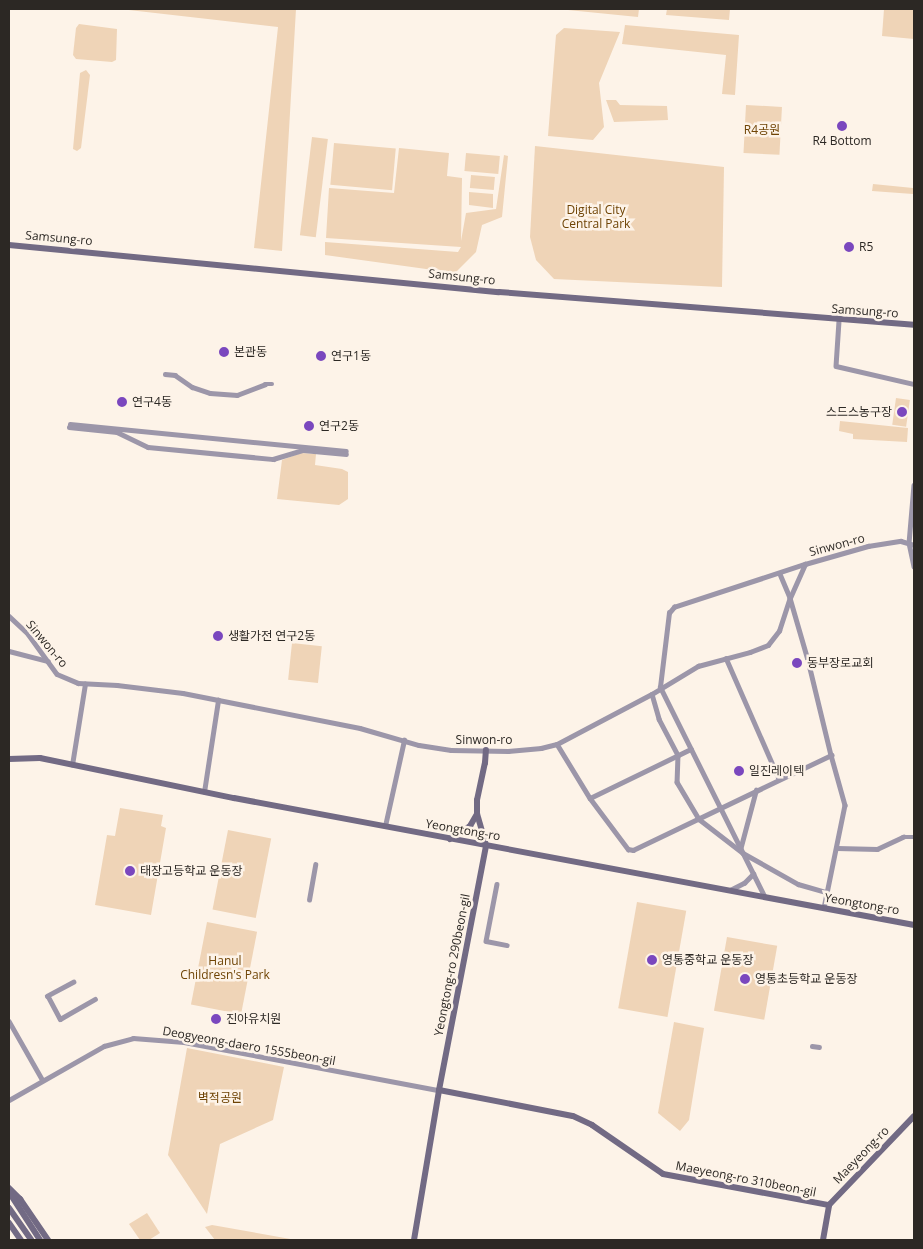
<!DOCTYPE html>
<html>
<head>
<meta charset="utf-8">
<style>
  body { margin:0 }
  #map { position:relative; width:923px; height:1249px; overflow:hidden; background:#fdf3e8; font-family:"Open Sans","Noto Sans KR",sans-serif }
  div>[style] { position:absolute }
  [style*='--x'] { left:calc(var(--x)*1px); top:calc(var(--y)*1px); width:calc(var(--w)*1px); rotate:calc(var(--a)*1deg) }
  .green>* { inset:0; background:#efd4b7; transform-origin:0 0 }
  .street>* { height:4.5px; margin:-2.25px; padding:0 2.25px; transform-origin:2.25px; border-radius:2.25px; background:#9c96a9 }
  .secondary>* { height:6px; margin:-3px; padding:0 3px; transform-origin:3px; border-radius:3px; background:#726a84 }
  .dots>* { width:14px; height:14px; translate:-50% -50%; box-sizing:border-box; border:2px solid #fdf3e8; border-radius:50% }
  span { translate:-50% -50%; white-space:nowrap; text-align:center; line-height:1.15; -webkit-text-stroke:5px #fdf3e8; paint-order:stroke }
  .park-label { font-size:12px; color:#6f4405 }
  .poi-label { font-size:12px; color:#2c2824 }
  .left { translate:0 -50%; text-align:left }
  .right { translate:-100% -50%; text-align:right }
  .street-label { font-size:12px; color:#2c2824 }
  .frame { position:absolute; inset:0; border:10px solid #2c2824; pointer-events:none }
</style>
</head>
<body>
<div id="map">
  <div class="green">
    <div style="clip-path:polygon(120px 9px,296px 9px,282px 251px,254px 248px,278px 27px)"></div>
    <div style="clip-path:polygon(558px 9px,639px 9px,638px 17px)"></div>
    <div style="clip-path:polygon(667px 9px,730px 9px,729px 20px,666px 15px)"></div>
    <div style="clip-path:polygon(884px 9px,914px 9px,914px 39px,882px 36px)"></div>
    <div style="clip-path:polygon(79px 24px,117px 29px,116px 60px,112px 62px,76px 59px,73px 55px,76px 28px)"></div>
    <div style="clip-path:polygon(625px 25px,739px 35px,735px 95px,722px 94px,726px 55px,622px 44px)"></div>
    <div style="clip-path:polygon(564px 28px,620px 32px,599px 83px,604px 127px,593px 140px,548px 136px,556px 35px)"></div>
    <div style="clip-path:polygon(86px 70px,90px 75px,81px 148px,77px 151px,73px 149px,80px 73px)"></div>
    <div style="clip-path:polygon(606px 100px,616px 100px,620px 105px,667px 106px,668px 120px,614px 122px)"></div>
    <div style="left:746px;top:105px;width:36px;height:48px;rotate:3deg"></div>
    <div style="left:312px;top:137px;width:16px;height:99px;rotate:7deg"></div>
    <div style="left:334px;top:143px;width:62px;height:42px;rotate:5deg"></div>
    <div style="clip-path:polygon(535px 146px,724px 167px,722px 287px,554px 279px,536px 260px,530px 237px)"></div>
    <div style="clip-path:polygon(399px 148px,449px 153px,447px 176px,462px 178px,461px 241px,466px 213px,496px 209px,504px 155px,508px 156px,502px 217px,482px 225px,476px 252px,455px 273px,325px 255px,325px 242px,458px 252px,461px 247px,326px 238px,329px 188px,394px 193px)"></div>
    <div style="left:466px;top:153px;width:34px;height:18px;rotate:5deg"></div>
    <div style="left:471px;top:175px;width:24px;height:13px;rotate:5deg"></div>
    <div style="clip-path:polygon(873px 184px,913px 188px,913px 194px,872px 191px)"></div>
    <div style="clip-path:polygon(469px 192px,493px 194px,493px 208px,469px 205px)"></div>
    <div style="left:896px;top:398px;width:14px;height:27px;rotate:8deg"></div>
    <div style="clip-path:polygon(840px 421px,908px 428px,907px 442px,853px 439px,853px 434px,839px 431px)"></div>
    <div style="clip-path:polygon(301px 453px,316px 454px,315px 465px,342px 469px,348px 472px,348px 499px,339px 505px,277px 499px,282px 460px)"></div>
    <div style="left:292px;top:643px;width:30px;height:37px;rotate:6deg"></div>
    <div style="clip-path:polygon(120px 808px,163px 815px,161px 826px,166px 828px,151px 915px,95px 905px,107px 835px,115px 836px)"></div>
    <div style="left:228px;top:830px;width:44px;height:81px;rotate:11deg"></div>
    <div style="left:637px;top:902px;width:50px;height:108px;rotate:10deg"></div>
    <div style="left:207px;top:922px;width:51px;height:84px;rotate:11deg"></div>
    <div style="left:727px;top:937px;width:51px;height:75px;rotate:10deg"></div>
    <div style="clip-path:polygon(674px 1022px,704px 1028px,689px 1120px,680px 1131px,658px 1113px)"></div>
    <div style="clip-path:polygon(187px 1048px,284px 1067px,273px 1120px,220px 1144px,207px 1214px,168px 1155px)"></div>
    <div style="clip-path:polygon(147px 1213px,160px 1233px,149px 1240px,140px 1240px,129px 1224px)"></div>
    <div style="clip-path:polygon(212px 1225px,296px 1240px,215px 1240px,205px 1227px)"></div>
  </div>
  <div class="street">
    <div style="--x:839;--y:321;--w:45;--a:93.8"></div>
    <div style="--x:836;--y:366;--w:80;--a:13"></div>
    <div style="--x:165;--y:374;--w:10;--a:6"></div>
    <div style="--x:175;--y:375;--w:21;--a:35"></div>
    <div style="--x:192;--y:387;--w:19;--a:18"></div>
    <div style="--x:210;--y:393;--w:27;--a:4"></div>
    <div style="--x:237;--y:395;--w:30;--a:-21"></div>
    <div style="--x:265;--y:384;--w:7;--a:0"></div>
    <div style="--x:70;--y:424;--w:277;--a:5.6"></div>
    <div style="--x:69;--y:427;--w:48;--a:5.9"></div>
    <div style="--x:117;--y:432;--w:34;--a:26"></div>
    <div style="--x:148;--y:447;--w:126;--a:5.5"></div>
    <div style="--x:273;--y:459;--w:31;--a:-17"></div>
    <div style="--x:303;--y:450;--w:43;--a:5.3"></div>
    <div style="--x:914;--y:485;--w:58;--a:94.9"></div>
    <div style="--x:909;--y:543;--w:24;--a:78"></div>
    <div style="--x:780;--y:574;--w:26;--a:67"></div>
    <div style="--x:790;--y:598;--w:65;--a:73.8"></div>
    <div style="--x:808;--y:660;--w:98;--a:76.4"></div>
    <div style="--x:9;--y:616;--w:26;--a:43"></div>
    <div style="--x:28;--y:634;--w:49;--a:54.1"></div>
    <div style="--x:57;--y:674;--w:23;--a:23"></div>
    <div style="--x:78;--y:683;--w:39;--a:3"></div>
    <div style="--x:117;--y:685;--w:66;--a:6.9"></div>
    <div style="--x:183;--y:693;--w:180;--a:11.2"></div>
    <div style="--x:360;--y:728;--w:61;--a:16.1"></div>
    <div style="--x:419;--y:745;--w:32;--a:9"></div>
    <div style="--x:451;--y:750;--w:57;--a:1"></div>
    <div style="--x:508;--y:751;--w:33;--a:-5"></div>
    <div style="--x:541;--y:748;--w:16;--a:-14"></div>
    <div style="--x:557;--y:744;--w:107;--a:-27.8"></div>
    <div style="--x:652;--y:694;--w:54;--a:-31.3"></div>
    <div style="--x:698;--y:666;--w:54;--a:-15.1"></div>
    <div style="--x:750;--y:652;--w:19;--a:-21"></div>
    <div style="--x:768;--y:645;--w:18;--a:-52"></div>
    <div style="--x:779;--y:631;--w:35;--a:-72"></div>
    <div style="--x:790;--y:598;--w:37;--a:-66"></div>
    <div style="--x:805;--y:564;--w:66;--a:-15.9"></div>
    <div style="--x:868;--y:546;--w:33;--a:-9"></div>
    <div style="--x:901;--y:541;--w:14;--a:17"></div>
    <div style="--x:9;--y:651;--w:40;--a:14.4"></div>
    <div style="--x:726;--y:658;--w:132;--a:66.3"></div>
    <div style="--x:652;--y:694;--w:26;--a:74"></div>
    <div style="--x:659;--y:719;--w:41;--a:62.2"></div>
    <div style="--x:678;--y:755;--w:27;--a:92"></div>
    <div style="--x:677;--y:782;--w:43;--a:59.3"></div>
    <div style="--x:699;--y:819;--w:56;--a:37.7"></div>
    <div style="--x:743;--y:853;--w:63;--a:29.4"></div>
    <div style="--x:798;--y:884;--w:29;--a:16"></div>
    <div style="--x:557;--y:744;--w:63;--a:58.6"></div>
    <div style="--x:590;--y:798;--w:64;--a:53.3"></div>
    <div style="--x:628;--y:849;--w:5;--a:11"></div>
    <div style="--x:633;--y:850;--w:220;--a:-25.6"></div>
    <div style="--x:831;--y:755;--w:52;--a:74.4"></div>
    <div style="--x:845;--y:805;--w:105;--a:101.5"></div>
    <div style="--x:72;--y:765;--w:82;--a:-80.9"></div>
    <div style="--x:204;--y:792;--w:93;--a:-81.3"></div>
    <div style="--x:590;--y:798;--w:112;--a:-25.9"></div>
    <div style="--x:385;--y:826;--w:88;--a:-77.5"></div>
    <div style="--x:837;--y:848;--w:40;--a:1.4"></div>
    <div style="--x:877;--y:849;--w:29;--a:-25"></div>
    <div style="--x:903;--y:837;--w:11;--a:0"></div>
    <div style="--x:740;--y:850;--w:62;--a:-75.1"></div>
    <div style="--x:497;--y:884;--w:58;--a:100.9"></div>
    <div style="--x:486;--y:941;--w:21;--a:11"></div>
    <div style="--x:730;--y:890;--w:16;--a:-27"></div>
    <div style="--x:744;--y:883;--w:13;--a:-45"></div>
    <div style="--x:764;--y:896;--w:233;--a:-116.5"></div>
    <div style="--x:660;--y:687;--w:75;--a:-83.1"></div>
    <div style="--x:669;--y:613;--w:8;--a:-50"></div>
    <div style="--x:674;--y:607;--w:138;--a:-18.2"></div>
    <div style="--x:309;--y:900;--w:36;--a:-80"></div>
    <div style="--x:74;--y:982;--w:30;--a:152"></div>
    <div style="--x:48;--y:996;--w:26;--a:62"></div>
    <div style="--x:60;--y:1019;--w:40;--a:-29.7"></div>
    <div style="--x:9;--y:1021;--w:67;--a:60.4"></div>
    <div style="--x:812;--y:1046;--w:7;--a:8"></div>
    <div style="--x:9;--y:1100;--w:109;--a:-29.6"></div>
    <div style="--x:104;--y:1046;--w:30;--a:-15"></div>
    <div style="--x:133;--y:1038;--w:51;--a:4.5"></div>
    <div style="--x:184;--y:1042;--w:259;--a:10.7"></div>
  </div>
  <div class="secondary">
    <div style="--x:9;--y:245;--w:492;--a:5.5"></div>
    <div style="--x:499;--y:292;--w:416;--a:4.5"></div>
    <div style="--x:9;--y:759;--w:31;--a:-2"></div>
    <div style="--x:40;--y:758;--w:198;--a:11.7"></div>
    <div style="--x:234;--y:798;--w:692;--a:10.58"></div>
    <div style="--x:450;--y:839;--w:24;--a:-33"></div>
    <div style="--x:470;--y:826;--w:14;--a:-60"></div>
    <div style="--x:439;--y:1090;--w:136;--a:11"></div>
    <div style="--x:573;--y:1116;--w:21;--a:25"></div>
    <div style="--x:592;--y:1125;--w:86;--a:34.6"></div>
    <div style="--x:663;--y:1174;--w:169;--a:10.6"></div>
    <div style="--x:9;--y:1188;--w:16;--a:45"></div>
    <div style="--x:20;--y:1199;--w:50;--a:55.7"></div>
    <div style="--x:9;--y:1192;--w:57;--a:57.1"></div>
    <div style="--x:9;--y:1208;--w:39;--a:55"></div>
    <div style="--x:9;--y:1223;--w:21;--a:55"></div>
    <div style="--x:414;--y:1240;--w:152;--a:-80.5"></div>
    <div style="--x:439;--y:1090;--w:249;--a:-79.1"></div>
    <div style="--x:486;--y:845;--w:32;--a:-106"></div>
    <div style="--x:477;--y:814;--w:14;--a:-90"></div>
    <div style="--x:477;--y:800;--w:38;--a:-78"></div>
    <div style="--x:485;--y:763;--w:13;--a:-86"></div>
    <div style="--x:823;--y:1240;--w:36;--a:-80"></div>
    <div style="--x:829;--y:1205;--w:123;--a:-46.3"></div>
  </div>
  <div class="dots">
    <div style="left:842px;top:126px;background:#7a47be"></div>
    <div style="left:849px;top:247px;background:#7a47be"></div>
    <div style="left:224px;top:352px;background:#7a47be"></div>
    <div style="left:321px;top:356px;background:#7a47be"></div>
    <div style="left:122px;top:402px;background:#7a47be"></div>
    <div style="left:902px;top:412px;background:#7a47be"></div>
    <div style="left:309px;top:426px;background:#7a47be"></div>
    <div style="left:218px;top:636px;background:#7a47be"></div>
    <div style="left:797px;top:663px;background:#7a47be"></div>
    <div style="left:739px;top:771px;background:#7a47be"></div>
    <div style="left:130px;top:871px;background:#7a47be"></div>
    <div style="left:652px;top:960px;background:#7a47be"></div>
    <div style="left:745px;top:979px;background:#7a47be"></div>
    <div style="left:216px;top:1019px;background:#7a47be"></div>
  </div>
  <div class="park-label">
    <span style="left:762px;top:130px">R4공원</span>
    <span style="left:596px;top:217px">Digital City<br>Central Park</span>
    <span style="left:225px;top:968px">Hanul<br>Childresn's Park</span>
    <span style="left:220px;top:1098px">벽적공원</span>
  </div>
  <div class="poi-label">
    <span style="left:842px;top:141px">R4 Bottom</span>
    <span class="left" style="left:859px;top:247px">R5</span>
    <span class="left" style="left:234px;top:352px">본관동</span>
    <span class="left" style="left:331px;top:356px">연구1동</span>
    <span class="left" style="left:132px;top:402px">연구4동</span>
    <span class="right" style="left:892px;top:412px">스드스농구장</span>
    <span class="left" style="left:319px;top:426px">연구2동</span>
    <span class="left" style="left:228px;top:636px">생활가전 연구2동</span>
    <span class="left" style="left:807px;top:663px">동부장로교회</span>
    <span class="left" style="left:749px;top:771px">일진레이텍</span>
    <span class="left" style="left:140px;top:871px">태장고등학교 운동장</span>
    <span class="left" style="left:662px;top:960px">영통중학교 운동장</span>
    <span class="left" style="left:755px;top:979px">영통초등학교 운동장</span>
    <span class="left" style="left:226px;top:1019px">진아유치원</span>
  </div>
  <div class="street-label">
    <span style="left:59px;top:238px;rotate:5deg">Samsung-ro</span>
    <span style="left:462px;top:277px;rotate:6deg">Samsung-ro</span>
    <span style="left:865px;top:311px;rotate:4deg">Samsung-ro</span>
    <span style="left:837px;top:545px;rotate:-15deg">Sinwon-ro</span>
    <span style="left:47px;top:644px;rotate:50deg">Sinwon-ro</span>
    <span style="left:484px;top:740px">Sinwon-ro</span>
    <span style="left:463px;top:830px;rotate:10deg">Yeongtong-ro</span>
    <span style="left:862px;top:904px;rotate:10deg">Yeongtong-ro</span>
    <span style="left:452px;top:965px;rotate:-79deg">Yeongtong-ro 290beon-gil</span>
    <span style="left:249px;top:1046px;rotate:10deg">Deogyeong-daero 1555beon-gil</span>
    <span style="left:861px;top:1155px;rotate:-46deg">Maeyeong-ro</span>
    <span style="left:746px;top:1179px;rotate:11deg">Maeyeong-ro 310beon-gil</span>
  </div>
  <div class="frame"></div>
</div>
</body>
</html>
